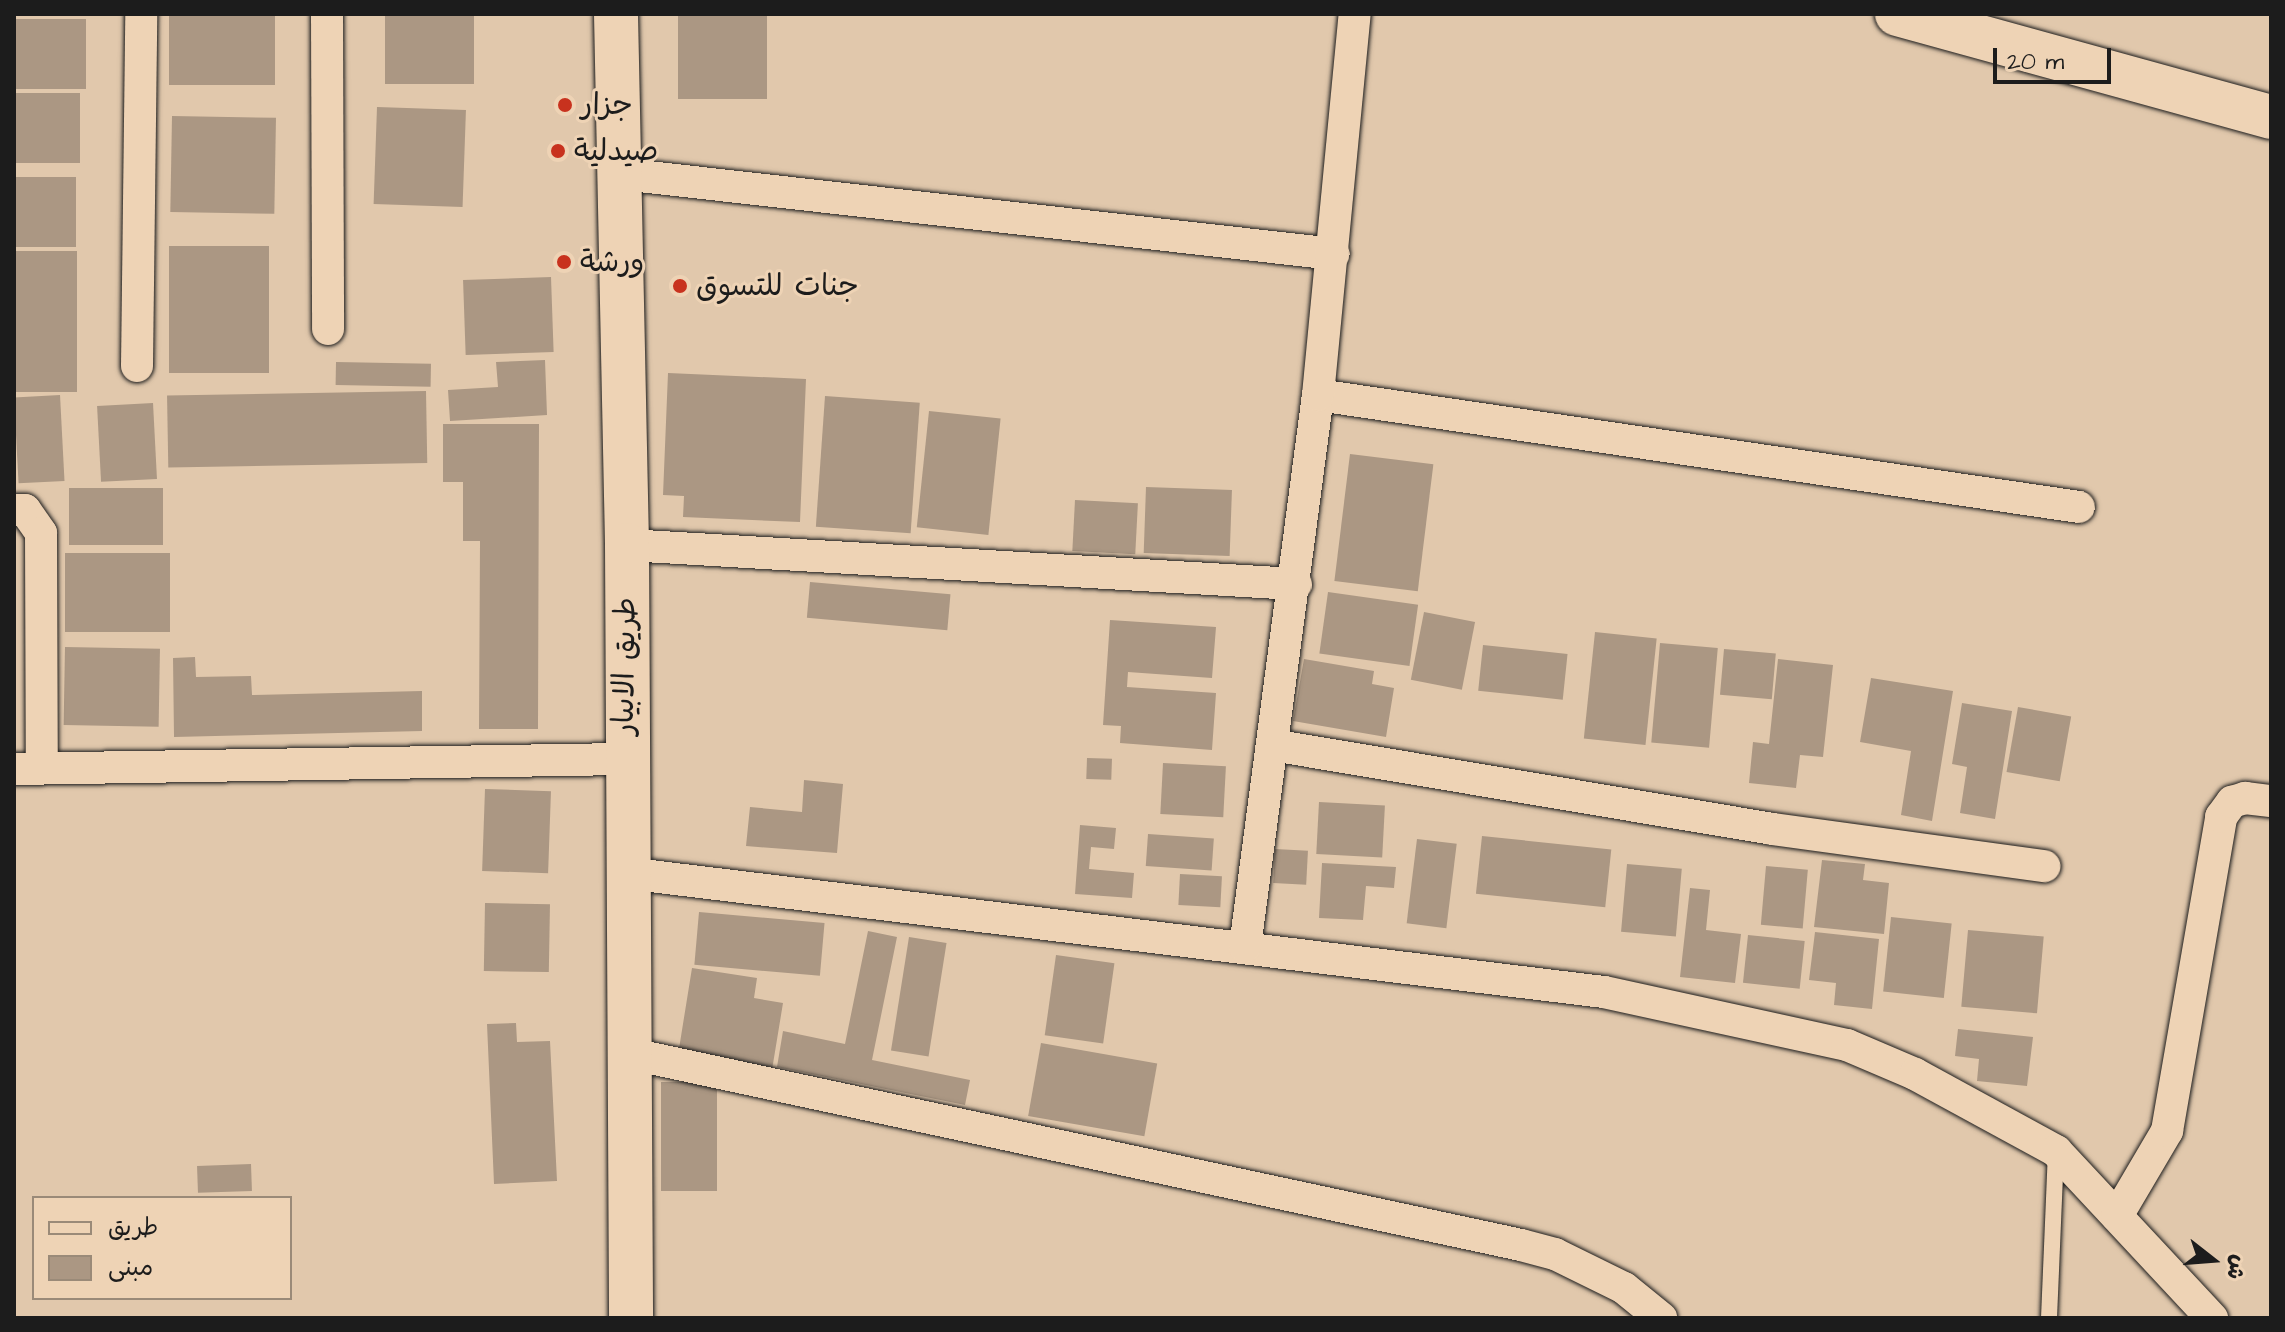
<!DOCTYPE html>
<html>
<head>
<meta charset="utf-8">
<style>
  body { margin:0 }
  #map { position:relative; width:2285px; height:1332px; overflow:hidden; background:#e1c8ac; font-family:"Architects Daughter","Playpen Sans Arabic",sans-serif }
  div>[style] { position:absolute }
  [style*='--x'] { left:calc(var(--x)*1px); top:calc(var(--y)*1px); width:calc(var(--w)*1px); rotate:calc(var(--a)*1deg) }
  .building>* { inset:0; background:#ab9783; transform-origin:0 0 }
  .roads { filter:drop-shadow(0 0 2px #1c1c1c) drop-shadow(0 0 2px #1c1c1c) }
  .service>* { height:16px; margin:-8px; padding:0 8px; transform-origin:8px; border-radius:8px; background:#eed3b5 }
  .minor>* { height:32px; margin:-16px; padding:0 16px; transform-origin:16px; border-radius:16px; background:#eed3b5 }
  .secondary>* { height:44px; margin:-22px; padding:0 22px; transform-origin:22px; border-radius:22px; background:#eed3b5 }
  .dots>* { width:22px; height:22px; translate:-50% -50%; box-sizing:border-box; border:4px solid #eed3b5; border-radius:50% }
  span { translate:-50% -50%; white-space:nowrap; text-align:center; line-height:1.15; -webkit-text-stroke:6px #eed3b5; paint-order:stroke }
  .poi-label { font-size:30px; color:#1c1c1c }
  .left { translate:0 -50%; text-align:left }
  .street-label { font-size:30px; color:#1c1c1c }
  .frame { position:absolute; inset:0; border:16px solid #1c1c1c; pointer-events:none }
  .legend { position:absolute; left:32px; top:1196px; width:260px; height:104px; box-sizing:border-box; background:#eed3b5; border:2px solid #9a8a78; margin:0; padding:10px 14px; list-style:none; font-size:24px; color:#1c1c1c }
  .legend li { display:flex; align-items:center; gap:16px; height:40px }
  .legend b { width:40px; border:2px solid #9a8a78 }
  .north { position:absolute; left:2173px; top:1220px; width:80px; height:80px; -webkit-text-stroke:6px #eed3b5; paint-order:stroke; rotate:107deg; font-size:22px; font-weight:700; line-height:32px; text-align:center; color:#1c1c1c }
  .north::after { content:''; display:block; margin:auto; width:28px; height:36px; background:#1c1c1c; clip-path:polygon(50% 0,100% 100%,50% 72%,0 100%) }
  .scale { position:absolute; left:1993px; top:48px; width:118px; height:36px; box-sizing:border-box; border:4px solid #1c1c1c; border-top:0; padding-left:10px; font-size:24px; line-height:28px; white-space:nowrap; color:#1c1c1c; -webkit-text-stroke:6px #eed3b5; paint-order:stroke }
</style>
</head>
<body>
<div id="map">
  <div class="building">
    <div style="left:169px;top:14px;width:106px;height:71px"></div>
    <div style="left:385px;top:14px;width:89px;height:70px"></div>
    <div style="left:678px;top:14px;width:89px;height:85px"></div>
    <div style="left:14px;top:19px;width:72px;height:70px"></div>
    <div style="left:14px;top:93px;width:66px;height:70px"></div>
    <div style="left:377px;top:107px;width:89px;height:97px;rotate:2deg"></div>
    <div style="left:172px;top:116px;width:104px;height:96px;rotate:1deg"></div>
    <div style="left:14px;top:177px;width:62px;height:70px"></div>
    <div style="left:269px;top:246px;width:127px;height:100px;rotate:90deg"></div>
    <div style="left:14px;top:251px;width:63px;height:141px"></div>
    <div style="left:551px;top:277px;width:75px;height:88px;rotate:88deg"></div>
    <div style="clip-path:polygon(545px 360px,547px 415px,450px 421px,448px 390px,498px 387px,496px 362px)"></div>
    <div style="left:336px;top:362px;width:95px;height:23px;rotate:1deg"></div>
    <div style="clip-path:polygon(668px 373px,806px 379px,800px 522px,683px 517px,684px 496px,663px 495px)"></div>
    <div style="left:426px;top:391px;width:72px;height:259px;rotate:89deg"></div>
    <div style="left:60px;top:395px;width:86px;height:46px;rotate:87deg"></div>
    <div style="left:825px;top:396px;width:95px;height:131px;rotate:4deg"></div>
    <div style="left:153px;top:403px;width:76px;height:56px;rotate:87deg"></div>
    <div style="left:929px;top:411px;width:72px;height:117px;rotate:6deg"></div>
    <div style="clip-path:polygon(443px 424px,539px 424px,538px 729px,479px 729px,480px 541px,463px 541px,463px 482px,443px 482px)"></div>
    <div style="left:1350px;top:454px;width:84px;height:128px;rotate:7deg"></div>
    <div style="left:1146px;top:487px;width:86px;height:66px;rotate:2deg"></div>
    <div style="left:69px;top:488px;width:94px;height:57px"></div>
    <div style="left:1075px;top:500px;width:63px;height:51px;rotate:3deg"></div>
    <div style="left:170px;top:553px;width:79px;height:105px;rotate:90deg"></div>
    <div style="left:810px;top:582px;width:141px;height:36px;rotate:5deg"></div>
    <div style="left:1328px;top:592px;width:91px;height:62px;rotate:8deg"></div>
    <div style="left:1424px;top:612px;width:52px;height:69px;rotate:11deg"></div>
    <div style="clip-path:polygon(1110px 620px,1216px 627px,1212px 678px,1128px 672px,1127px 687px,1216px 693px,1212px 750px,1120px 743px,1121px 726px,1103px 725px)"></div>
    <div style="left:1595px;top:632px;width:62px;height:107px;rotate:6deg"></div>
    <div style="left:1660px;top:643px;width:58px;height:100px;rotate:5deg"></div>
    <div style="left:1483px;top:645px;width:85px;height:46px;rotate:6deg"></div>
    <div style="left:65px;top:647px;width:95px;height:78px;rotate:1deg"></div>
    <div style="left:1724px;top:649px;width:52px;height:46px;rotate:5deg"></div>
    <div style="clip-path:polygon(195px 657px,196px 677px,251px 676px,252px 695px,422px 691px,422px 731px,174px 737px,173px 658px)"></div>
    <div style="clip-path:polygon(1304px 659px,1374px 671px,1372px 684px,1394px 688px,1386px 737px,1293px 721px)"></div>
    <div style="clip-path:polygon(1778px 659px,1833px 665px,1823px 757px,1800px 755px,1796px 788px,1749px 783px,1753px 742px,1769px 744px)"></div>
    <div style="clip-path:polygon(1871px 678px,1953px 691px,1932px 821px,1901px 815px,1911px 751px,1860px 742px)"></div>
    <div style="clip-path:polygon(1962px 703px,2012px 711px,1995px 819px,1960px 813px,1967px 767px,1952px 764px)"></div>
    <div style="left:2018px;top:707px;width:54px;height:66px;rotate:10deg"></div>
    <div style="left:1087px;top:758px;width:25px;height:21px;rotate:2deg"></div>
    <div style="left:1163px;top:763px;width:63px;height:51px;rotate:3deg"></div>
    <div style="clip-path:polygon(804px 780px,843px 784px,837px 853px,746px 846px,750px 807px,802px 812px)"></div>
    <div style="left:485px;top:789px;width:66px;height:82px;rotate:2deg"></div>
    <div style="left:1319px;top:802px;width:66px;height:52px;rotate:3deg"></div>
    <div style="clip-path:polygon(1080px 825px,1116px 828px,1114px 849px,1091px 847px,1089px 869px,1134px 873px,1132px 898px,1075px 894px)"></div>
    <div style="left:1148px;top:834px;width:66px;height:32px;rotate:4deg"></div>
    <div style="left:1482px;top:836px;width:130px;height:58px;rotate:6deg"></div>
    <div style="left:1417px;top:839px;width:40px;height:85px;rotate:7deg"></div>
    <div style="left:1275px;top:849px;width:33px;height:34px;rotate:3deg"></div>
    <div style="clip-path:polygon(1822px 860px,1865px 864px,1863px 880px,1889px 883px,1884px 934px,1814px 927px)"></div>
    <div style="clip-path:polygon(1322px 863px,1396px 867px,1394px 888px,1366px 886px,1363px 920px,1319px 918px)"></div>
    <div style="left:1627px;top:864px;width:55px;height:68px;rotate:5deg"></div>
    <div style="left:1766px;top:866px;width:42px;height:59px;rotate:5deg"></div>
    <div style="left:1180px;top:874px;width:42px;height:31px;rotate:3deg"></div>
    <div style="clip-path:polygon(1690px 888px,1710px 890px,1706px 930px,1741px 934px,1735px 983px,1680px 977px)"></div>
    <div style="left:485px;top:903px;width:65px;height:68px;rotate:1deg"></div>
    <div style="left:699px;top:912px;width:126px;height:53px;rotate:5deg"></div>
    <div style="left:1891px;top:917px;width:61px;height:75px;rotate:6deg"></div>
    <div style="left:1968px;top:930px;width:76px;height:77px;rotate:5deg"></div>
    <div style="clip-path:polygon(868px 931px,897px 937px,872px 1060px,970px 1080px,965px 1105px,777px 1067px,783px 1031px,845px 1044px)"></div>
    <div style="clip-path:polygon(1815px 932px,1879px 939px,1872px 1009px,1834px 1005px,1836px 983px,1809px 980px)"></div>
    <div style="left:1748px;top:935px;width:57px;height:48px;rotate:6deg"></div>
    <div style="left:909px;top:937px;width:38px;height:115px;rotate:9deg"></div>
    <div style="left:1056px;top:955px;width:59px;height:81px;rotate:8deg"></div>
    <div style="clip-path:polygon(692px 968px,757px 978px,754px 998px,783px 1003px,772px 1070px,678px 1055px)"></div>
    <div style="clip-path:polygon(516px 1023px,517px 1042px,550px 1041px,557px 1181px,494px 1184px,487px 1024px)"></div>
    <div style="clip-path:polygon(1958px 1029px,2033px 1037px,2027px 1086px,1977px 1081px,1979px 1059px,1955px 1056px)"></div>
    <div style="left:1041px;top:1043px;width:118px;height:74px;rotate:10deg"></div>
    <div style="left:661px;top:1082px;width:56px;height:109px"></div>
    <div style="left:251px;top:1164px;width:27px;height:54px;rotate:88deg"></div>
  </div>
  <div class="roads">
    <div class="service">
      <div style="--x:2049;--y:1318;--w:165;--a:-87.6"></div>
    </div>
    <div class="minor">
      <div style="--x:327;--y:14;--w:315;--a:89.8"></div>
      <div style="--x:622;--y:174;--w:716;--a:6.41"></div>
      <div style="--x:137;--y:366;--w:352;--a:-89.3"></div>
      <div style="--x:1318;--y:395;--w:769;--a:8.37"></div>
      <div style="--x:14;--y:510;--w:11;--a:0"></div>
      <div style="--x:25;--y:510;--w:28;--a:55"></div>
      <div style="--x:41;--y:533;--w:235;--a:89.8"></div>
      <div style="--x:627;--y:545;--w:670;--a:3.34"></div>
      <div style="--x:1272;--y:745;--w:508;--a:9.52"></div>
      <div style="--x:1773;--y:829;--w:274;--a:7.8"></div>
      <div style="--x:14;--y:769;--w:610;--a:-0.94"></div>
      <div style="--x:626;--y:873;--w:985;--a:6.94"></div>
      <div style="--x:1604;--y:992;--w:249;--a:12.3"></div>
      <div style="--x:1847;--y:1045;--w:74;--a:23.1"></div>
      <div style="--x:1915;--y:1074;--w:161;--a:28.6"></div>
      <div style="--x:2056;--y:1151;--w:229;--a:47"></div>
      <div style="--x:1245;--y:947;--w:557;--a:-82.47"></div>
      <div style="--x:1318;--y:395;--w:383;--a:-84.5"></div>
      <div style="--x:627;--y:1053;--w:914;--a:12.12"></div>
      <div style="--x:1521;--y:1245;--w:35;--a:15"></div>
      <div style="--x:1555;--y:1254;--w:77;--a:26.2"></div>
      <div style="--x:1624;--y:1288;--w:48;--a:39"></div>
      <div style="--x:2117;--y:1216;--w:99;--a:-59.5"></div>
      <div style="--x:2167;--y:1131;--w:319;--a:-80.2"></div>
      <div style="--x:2221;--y:817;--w:19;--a:-54"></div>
      <div style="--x:2232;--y:802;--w:14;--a:-17"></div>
      <div style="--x:2245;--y:798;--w:26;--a:7"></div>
    </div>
    <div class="secondary">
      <div style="--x:616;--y:14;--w:531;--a:88.81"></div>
      <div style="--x:627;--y:545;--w:773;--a:89.7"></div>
      <div style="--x:1897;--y:14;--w:388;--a:15.4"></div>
    </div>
  </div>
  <div class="dots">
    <div style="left:565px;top:105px;background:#c8321e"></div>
    <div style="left:558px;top:151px;background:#c8321e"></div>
    <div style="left:564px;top:262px;background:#c8321e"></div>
    <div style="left:680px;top:286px;background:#c8321e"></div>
  </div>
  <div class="poi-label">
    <span class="left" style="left:581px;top:105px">جزار</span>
    <span class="left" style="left:574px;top:151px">صيدلية</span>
    <span class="left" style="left:580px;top:262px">ورشة</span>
    <span class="left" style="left:696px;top:286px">جنات للتسوق</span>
  </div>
  <div class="street-label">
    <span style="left:625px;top:666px;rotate:-89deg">طريق الابيار</span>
  </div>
  <div class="frame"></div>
  <ul class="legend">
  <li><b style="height:10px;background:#eed3b5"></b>طريق</li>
  <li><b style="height:22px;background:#ab9783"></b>مبنى</li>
  </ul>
  <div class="north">ش</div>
  <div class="scale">20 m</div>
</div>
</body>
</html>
